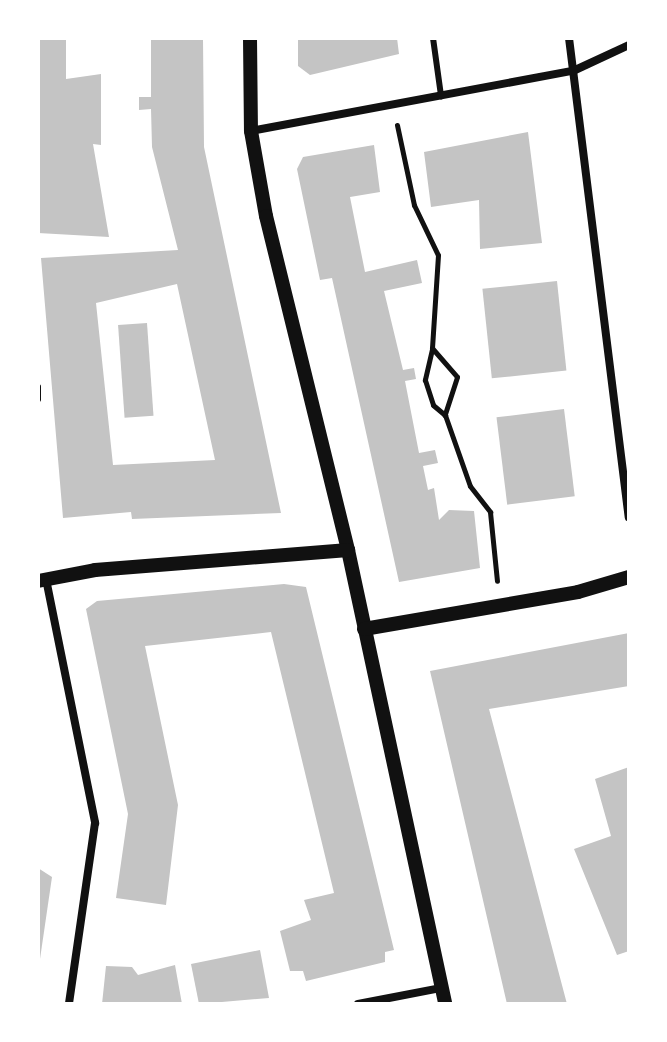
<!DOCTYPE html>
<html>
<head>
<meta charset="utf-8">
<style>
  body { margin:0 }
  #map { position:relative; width:667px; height:1042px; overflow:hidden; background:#fff; font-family:Karla,sans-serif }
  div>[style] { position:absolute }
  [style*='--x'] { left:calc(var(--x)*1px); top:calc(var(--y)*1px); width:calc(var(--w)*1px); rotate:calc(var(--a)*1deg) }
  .building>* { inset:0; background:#c4c4c4; transform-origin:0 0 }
  .path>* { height:5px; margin:-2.5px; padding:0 2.5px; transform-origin:2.5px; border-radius:2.5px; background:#111 }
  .service>* { height:6px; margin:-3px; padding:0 3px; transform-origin:3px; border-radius:3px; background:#111 }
  .minor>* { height:8px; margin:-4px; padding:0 4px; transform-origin:4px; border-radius:4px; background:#111 }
  .tertiary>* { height:14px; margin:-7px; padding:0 7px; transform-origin:7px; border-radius:7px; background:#111 }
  span { translate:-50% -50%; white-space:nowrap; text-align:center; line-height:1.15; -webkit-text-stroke:8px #fff; paint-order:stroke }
  .frame { position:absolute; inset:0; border:40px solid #fff; pointer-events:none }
</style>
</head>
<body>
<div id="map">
  <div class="building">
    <div style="clip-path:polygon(38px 38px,66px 38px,66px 79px,101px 74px,101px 145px,93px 144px,109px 237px,38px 233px)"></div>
    <div style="clip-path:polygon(evenodd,151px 38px,203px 38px,204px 147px,281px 513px,132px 519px,131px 512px,63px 518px,41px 258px,178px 250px,152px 147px,151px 109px,139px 110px,139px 97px,151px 97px,151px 38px,177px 284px,215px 460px,113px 465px,96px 303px,177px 284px)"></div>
    <div style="clip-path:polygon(298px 38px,397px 38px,399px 54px,310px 75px,298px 66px)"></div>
    <div style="clip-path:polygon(528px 132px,542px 243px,480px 249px,479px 200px,431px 207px,424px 152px)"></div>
    <div style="clip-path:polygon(374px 145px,380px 192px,350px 197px,365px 272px,417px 260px,422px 283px,384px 291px,403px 370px,414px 368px,416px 379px,405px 381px,419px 453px,435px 450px,438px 463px,423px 466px,428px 490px,434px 488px,439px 520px,449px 510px,474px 511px,480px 568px,399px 582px,332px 278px,320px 280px,297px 169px,303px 157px)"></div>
    <div style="left:557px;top:281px;width:90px;height:75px;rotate:84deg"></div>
    <div style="left:147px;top:323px;width:93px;height:29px;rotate:86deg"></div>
    <div style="left:564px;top:409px;width:88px;height:68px;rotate:83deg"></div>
    <div style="clip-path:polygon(284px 584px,306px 587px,394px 950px,385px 952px,385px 962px,306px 981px,303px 971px,290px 971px,280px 931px,311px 920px,304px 900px,334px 893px,271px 632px,145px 646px,178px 805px,166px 905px,116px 898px,128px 814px,86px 609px,97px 601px)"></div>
    <div style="clip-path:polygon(629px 633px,629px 686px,489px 709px,567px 1004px,507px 1004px,430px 671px)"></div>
    <div style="clip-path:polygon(629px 767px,629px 951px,617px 955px,574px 849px,611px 836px,595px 779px)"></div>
    <div style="clip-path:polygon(38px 868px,52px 877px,40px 959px,38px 959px)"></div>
    <div style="clip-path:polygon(260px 950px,269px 998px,199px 1004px,191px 964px)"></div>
    <div style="clip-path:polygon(175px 965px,182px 1004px,102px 1004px,106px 966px,132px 967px,138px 975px)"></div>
  </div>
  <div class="path">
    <div style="--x:397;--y:125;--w:82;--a:78"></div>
    <div style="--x:414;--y:205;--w:55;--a:64.4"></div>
    <div style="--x:438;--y:255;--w:93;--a:93.7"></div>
    <div style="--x:432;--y:348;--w:38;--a:49"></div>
    <div style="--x:457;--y:377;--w:40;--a:108"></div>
    <div style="--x:445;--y:415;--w:75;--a:70.6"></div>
    <div style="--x:470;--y:486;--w:33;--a:52"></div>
    <div style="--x:490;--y:512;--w:69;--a:84.2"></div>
    <div style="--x:432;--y:349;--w:32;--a:103"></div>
    <div style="--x:425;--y:380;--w:26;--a:72"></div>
    <div style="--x:433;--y:405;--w:16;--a:40"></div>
    <div style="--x:38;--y:386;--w:13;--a:90"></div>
  </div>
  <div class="service">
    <div style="--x:433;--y:38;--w:59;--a:82.1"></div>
  </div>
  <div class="minor">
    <div style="--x:569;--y:38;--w:483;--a:82.9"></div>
    <div style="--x:251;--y:131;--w:328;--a:-10.6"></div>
    <div style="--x:573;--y:71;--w:62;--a:-24.9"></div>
    <div style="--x:46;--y:579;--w:249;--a:78.6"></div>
    <div style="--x:95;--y:823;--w:183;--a:98.2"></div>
    <div style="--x:358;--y:1004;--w:85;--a:-10.9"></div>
  </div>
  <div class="tertiary">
    <div style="--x:250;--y:38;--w:93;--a:89.4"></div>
    <div style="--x:251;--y:131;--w:86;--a:80"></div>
    <div style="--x:266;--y:216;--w:344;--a:76.2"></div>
    <div style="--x:348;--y:550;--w:464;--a:77.9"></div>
    <div style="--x:38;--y:581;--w:58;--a:-10.9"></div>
    <div style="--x:95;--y:570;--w:254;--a:-4.5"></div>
    <div style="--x:364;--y:629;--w:217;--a:-9.8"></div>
    <div style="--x:578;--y:592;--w:53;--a:-16.4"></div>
  </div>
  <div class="frame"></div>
</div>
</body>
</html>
